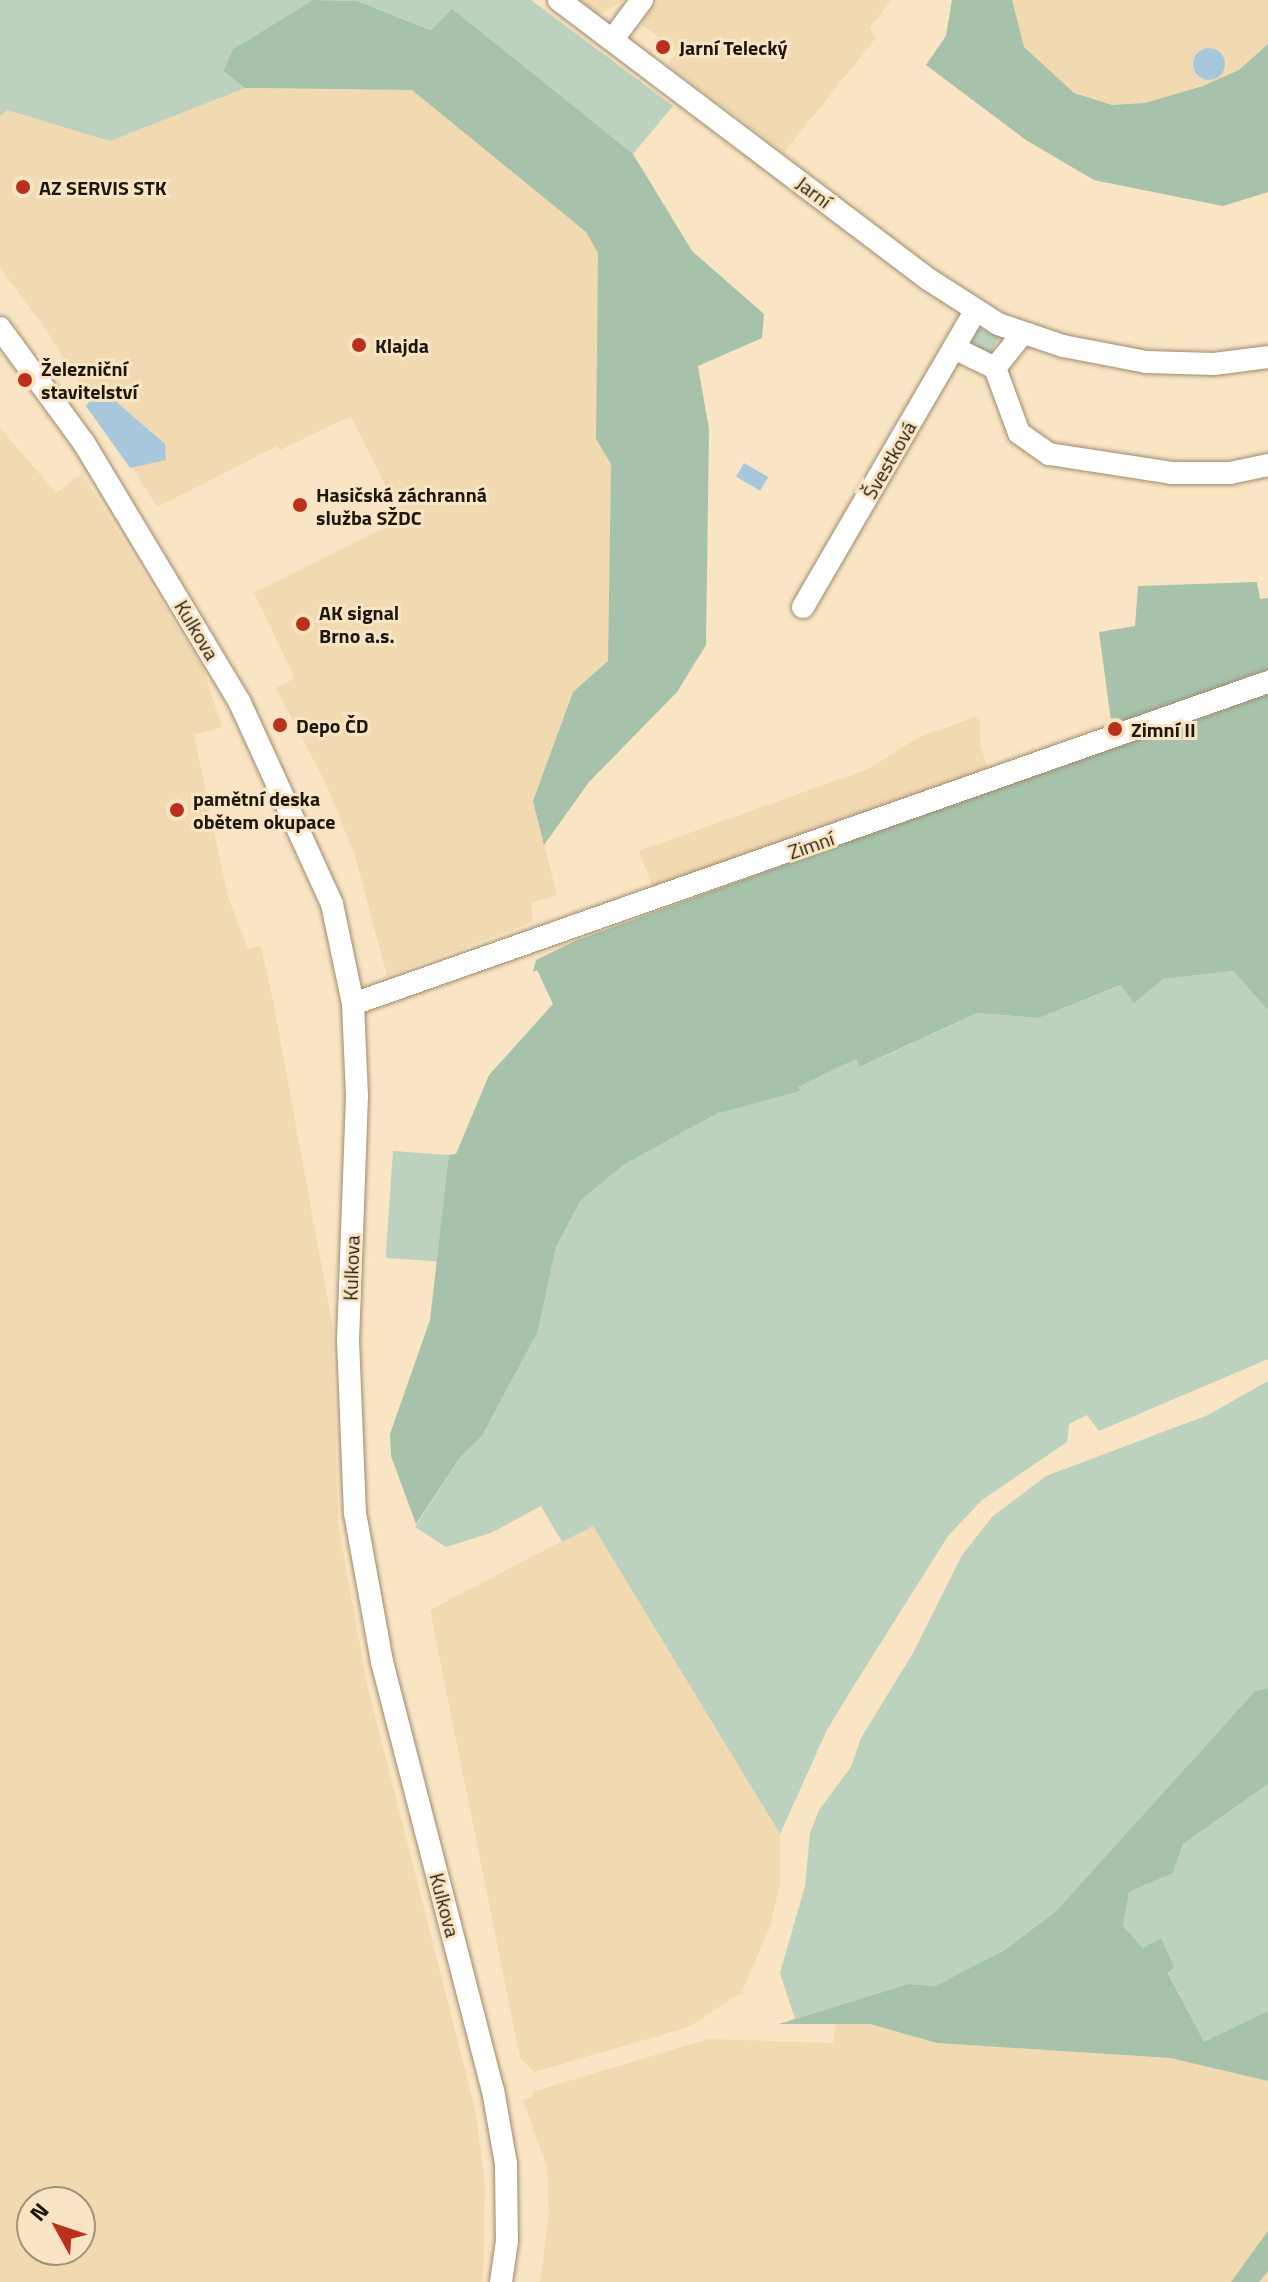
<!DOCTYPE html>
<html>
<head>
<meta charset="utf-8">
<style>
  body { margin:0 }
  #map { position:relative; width:1268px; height:2282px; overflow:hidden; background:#f9e5c4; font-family:"Titillium Web",sans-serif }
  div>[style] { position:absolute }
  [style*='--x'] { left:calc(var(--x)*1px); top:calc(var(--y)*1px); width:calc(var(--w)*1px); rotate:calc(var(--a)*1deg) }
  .built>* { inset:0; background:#f1d9b1 }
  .green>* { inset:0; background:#bcd2bf; transform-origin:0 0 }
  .forest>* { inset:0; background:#a6c2aa }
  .water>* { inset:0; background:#a7c8dc; transform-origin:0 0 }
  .round { border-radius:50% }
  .roads { filter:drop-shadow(0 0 2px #9d8b6d) drop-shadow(0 0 2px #9d8b6d) }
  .minor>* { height:22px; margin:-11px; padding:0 11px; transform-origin:11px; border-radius:11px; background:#fff }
  .dots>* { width:22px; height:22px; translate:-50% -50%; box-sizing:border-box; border:4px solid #f9e5c4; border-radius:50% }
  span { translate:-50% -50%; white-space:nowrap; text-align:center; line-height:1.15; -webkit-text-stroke:6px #f9e5c4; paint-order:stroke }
  .poi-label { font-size:20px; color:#1e170b; font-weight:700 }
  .left { translate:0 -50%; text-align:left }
  .street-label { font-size:20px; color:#1e170b }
  .north { position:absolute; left:16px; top:2186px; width:80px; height:80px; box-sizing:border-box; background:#f9e5c4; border:2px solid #a1937a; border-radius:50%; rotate:310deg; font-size:22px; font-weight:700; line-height:32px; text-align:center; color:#1e170b }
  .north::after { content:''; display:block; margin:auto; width:28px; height:36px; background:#bc301b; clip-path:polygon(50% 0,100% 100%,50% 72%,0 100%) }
</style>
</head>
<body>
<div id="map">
  <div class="built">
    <div style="clip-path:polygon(576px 0,624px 0,597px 16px)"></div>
    <div style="clip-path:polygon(659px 0,891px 0,870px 27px,875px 39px,784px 152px,668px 65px,677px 52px,641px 24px)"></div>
    <div style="clip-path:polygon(952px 0,1268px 0,1268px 192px,1223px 206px,1094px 180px,1026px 140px,926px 65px,946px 36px)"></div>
    <div style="clip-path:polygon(245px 88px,412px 90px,586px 232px,598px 253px,596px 439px,611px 463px,608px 661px,573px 692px,533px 801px,557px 895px,531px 903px,533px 922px,387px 976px,355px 856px,327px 786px,276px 688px,295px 678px,254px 593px,402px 519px,351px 416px,280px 450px,277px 446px,157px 507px,48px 333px,0 267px,0 116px,7px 110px,110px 140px)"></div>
    <div style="clip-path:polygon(evenodd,0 428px,56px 493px,82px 474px,203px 669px,222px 727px,194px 735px,228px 897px,248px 949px,261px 946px,273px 1000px,332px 1323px,338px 1523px,368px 1688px,476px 2113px,485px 2186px,483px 2282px,0 2282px,0 428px,32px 2202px,80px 2202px,80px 2250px,32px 2250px,32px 2202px)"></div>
    <div style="clip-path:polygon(979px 716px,981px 747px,991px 778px,655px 894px,639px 851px,868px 769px,919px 737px)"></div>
    <div style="clip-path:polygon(593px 1525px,780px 1834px,780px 1884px,770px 1927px,742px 1992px,689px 2027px,534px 2072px,520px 2058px,430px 1610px)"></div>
    <div style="clip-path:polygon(836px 2022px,870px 2024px,937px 2043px,1170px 2058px,1268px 2081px,1268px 2282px,540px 2282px,549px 2214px,547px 2168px,523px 2100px,533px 2097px,532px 2092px,708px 2039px,833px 2043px)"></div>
  </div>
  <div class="green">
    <div style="clip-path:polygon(0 0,531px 0,673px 106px,633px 154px,452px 10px,432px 30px,357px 1px,313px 0,233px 49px,223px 71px,245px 88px,110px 141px,7px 110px,0 116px)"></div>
    <div style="clip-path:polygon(978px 328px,1000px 336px,987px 359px,969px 343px)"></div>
    <div style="clip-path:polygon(1233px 971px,1268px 1010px,1268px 1359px,1099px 1431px,1087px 1415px,1069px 1424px,1067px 1442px,982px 1500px,948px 1536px,853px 1687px,827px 1730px,780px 1834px,593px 1526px,562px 1542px,541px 1506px,491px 1533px,446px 1547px,415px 1527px,461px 1456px,482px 1436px,538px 1331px,556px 1247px,581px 1200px,625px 1164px,718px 1113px,798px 1087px,856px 1059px,861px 1067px,977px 1013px,1039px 1018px,1122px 985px,1134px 1002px,1163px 979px)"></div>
    <div style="left:393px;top:1151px;width:56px;height:107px;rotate:4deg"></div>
    <div style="clip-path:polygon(1268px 1381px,1268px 1688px,1255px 1691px,1056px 1911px,1005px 1950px,935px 1986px,908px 1984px,795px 2019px,780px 1973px,805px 1886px,810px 1833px,819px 1810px,851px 1767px,861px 1738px,913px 1653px,962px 1555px,993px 1516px,1046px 1476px,1208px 1415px)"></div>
    <div style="clip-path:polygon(1268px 1784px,1268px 2011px,1204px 2043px,1168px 1972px,1161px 1939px,1143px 1948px,1123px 1926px,1129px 1892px,1173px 1873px,1183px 1844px)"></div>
  </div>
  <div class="forest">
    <div style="clip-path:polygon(313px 0,357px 1px,431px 30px,452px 9px,633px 154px,692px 251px,764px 314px,762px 338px,698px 366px,709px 429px,706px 645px,677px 692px,589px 782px,544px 845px,533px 801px,573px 692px,608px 661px,611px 464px,596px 439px,598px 253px,586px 232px,412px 90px,245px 88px,223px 71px,233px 49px)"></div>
    <div style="clip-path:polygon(952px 0,1012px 0,1024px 47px,1074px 93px,1112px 105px,1145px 103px,1203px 86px,1239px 70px,1268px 44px,1268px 192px,1223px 206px,1094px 180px,1026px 140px,926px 65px,946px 36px)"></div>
    <div style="clip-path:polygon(1257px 582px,1260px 599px,1268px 598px,1268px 675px,1112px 728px,1099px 632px,1135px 626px,1138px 586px)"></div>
    <div style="clip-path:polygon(1268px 689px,1268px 1010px,1233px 971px,1163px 979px,1134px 1003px,1121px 985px,1039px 1018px,977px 1013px,860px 1067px,856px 1059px,798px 1087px,800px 1091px,718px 1113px,625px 1164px,581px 1200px,556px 1247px,538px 1331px,482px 1436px,461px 1456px,416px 1524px,391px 1456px,390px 1434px,430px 1320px,449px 1155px,456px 1154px,489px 1075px,553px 1004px,537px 970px,533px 972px,536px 960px,575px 941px)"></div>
    <div style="clip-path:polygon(1268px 1688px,1268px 1784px,1183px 1844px,1173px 1873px,1129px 1892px,1123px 1926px,1143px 1948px,1161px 1938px,1174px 1967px,1168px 1973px,1204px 2042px,1268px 2011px,1268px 2081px,1170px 2058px,937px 2043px,870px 2024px,779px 2024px,908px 1984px,935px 1986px,1005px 1950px,1056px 1911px,1255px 1691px)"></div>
    <div style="clip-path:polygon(1268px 2231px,1268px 2271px,1259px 2282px,1231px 2282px)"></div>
  </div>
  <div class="water">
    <div class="round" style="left:1193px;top:48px;width:32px;height:32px"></div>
    <div style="clip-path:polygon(98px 391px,105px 392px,165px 444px,166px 460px,130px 468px,86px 406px)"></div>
    <div style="left:744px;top:463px;width:28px;height:16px;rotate:30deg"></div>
  </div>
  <div class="roads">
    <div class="minor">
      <div style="--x:559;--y:0;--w:463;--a:37.1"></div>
      <div style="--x:928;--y:279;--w:83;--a:32.7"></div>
      <div style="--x:998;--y:324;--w:69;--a:18.7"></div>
      <div style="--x:1063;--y:346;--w:85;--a:10.9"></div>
      <div style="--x:1146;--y:362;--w:68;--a:1.7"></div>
      <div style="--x:1214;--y:364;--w:54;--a:-7.4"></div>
      <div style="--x:613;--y:39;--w:49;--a:-53.4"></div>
      <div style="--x:0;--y:328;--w:142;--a:53.9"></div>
      <div style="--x:84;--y:443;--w:303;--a:59"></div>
      <div style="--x:240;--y:703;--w:221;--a:65.4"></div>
      <div style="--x:332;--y:904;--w:102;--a:78.1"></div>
      <div style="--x:353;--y:1004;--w:92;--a:87.5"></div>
      <div style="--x:357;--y:1096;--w:244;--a:92.1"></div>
      <div style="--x:348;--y:1340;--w:173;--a:87.7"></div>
      <div style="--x:355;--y:1513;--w:151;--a:79.7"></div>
      <div style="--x:382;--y:1662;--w:442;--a:75.5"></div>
      <div style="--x:493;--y:2090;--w:75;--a:80"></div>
      <div style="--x:506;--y:2164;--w:77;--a:89.3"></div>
      <div style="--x:507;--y:2241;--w:41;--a:98.3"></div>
      <div style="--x:954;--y:348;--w:46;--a:26"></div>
      <div style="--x:995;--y:368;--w:43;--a:-51.5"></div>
      <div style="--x:995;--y:368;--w:69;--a:69.7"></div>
      <div style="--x:1019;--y:433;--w:37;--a:35"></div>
      <div style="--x:1049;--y:454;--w:124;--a:8.8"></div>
      <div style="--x:1172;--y:473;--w:58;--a:0"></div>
      <div style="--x:1230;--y:473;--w:39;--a:-12"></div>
      <div style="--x:803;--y:607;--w:341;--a:-59.8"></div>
      <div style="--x:353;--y:1004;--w:970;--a:-19.39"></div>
    </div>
  </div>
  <div class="dots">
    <div style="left:663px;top:47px;background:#bc301b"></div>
    <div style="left:23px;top:187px;background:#bc301b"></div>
    <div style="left:359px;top:345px;background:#bc301b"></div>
    <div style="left:25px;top:380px;background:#bc301b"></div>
    <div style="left:300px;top:505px;background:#bc301b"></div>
    <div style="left:303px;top:624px;background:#bc301b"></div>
    <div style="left:280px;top:725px;background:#bc301b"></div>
    <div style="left:1115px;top:729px;background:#bc301b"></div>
    <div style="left:177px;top:810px;background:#bc301b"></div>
  </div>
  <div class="poi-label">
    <span class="left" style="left:679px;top:47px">Jarní Telecký</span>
    <span class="left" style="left:39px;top:187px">AZ SERVIS STK</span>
    <span class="left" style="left:375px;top:345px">Klajda</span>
    <span class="left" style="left:41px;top:380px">Železniční<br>stavitelství</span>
    <span class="left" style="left:316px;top:506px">Hasičská záchranná<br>služba SŽDC</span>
    <span class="left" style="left:319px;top:624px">AK signal<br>Brno a.s.</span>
    <span class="left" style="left:296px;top:725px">Depo ČD</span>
    <span class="left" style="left:1131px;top:729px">Zimní II</span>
    <span class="left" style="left:193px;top:810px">pamětní deska<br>obětem okupace</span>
  </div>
  <div class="street-label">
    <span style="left:814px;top:192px;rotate:37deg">Jarní</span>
    <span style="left:889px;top:460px;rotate:-60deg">Švestková</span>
    <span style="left:197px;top:630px;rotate:59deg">Kulkova</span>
    <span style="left:811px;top:845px;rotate:-19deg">Zimní</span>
    <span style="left:351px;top:1268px;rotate:-88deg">Kulkova</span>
    <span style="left:445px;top:1905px;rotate:75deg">Kulkova</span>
  </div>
  <div class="north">N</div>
</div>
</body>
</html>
